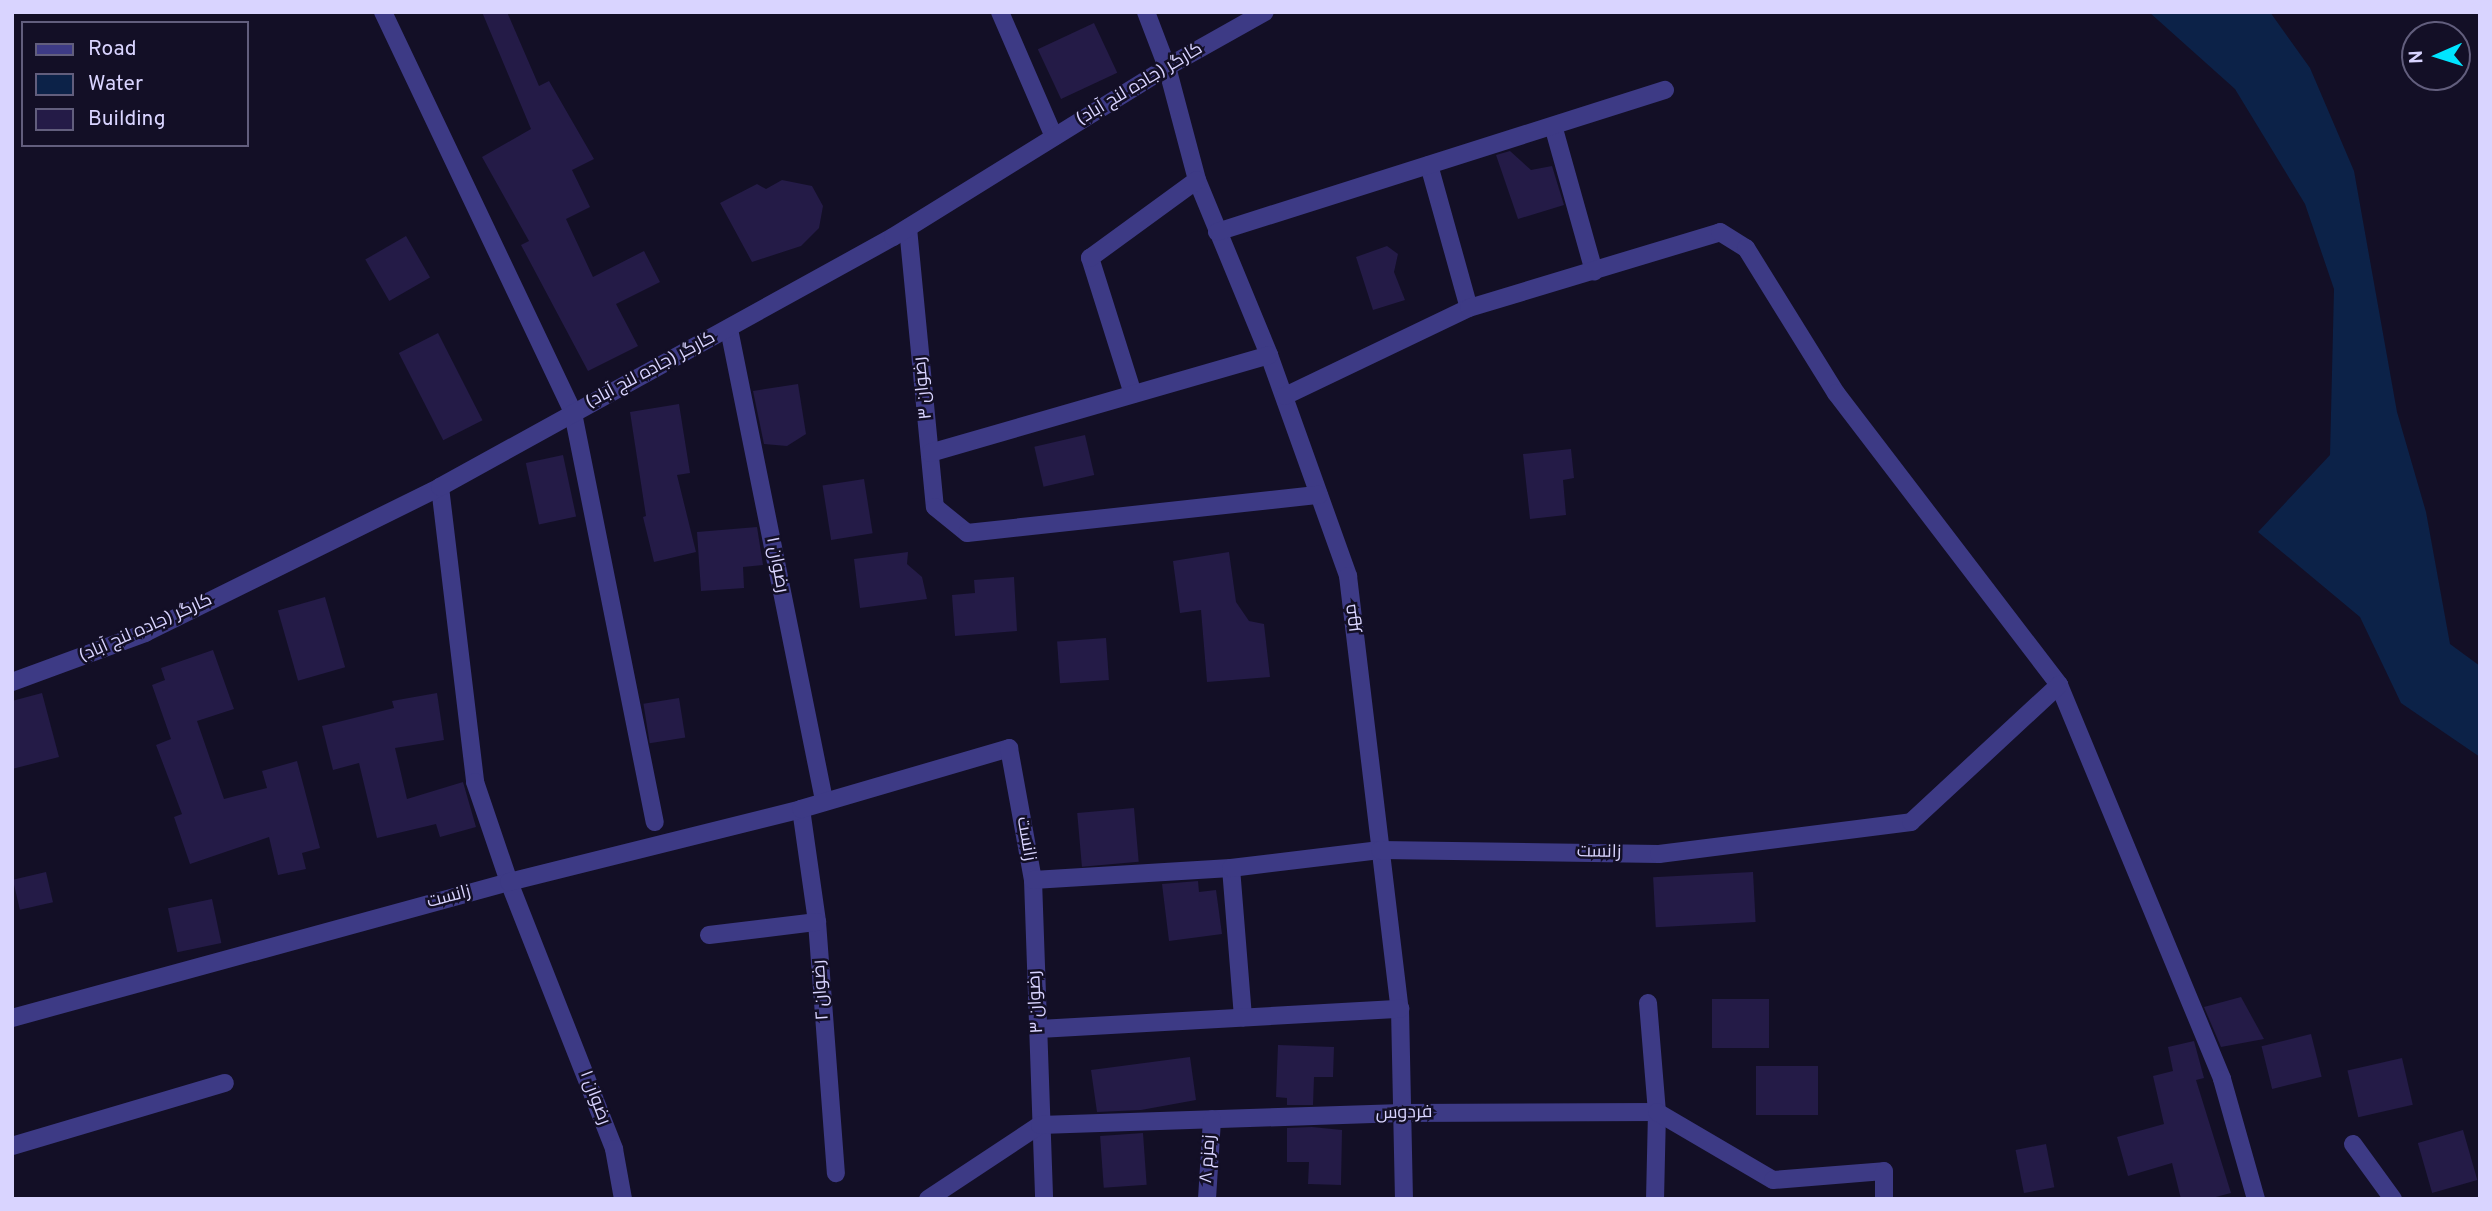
<!DOCTYPE html>
<html>
<head>
<meta charset="utf-8">
<style>
  body { margin:0 }
  #map { position:relative; width:2492px; height:1211px; overflow:hidden; background:#130f26; font-family:Overpass,Cairo,sans-serif }
  div>[style] { position:absolute }
  [style*='--x'] { left:calc(var(--x)*1px); top:calc(var(--y)*1px); width:calc(var(--w)*1px); rotate:calc(var(--a)*1deg) }
  .water>* { inset:0; background:#0c2248 }
  .building>* { inset:0; background:#241b47; transform-origin:0 0 }
  .minor>* { height:18px; margin:-9px; padding:0 9px; transform-origin:9px; border-radius:9px; background:#3d3a85 }
  span { translate:-50% -50%; white-space:nowrap; text-align:center; line-height:1.15; -webkit-text-stroke:5px #130f26; paint-order:stroke }
  .street-label { font-size:18px; color:#d9d4ff }
  .frame { position:absolute; inset:0; border:14px solid #d9d4ff; pointer-events:none }
  .legend { position:absolute; left:21px; top:21px; width:228px; height:126px; box-sizing:border-box; background:#130f26; border:2px solid #625e7d; margin:0; padding:9px 12px; list-style:none; font-size:21px; color:#d9d4ff }
  .legend li { display:flex; align-items:center; gap:14px; height:35px }
  .legend b { width:35px; border:2px solid #625e7d }
  .north { position:absolute; left:2401px; top:21px; width:70px; height:70px; box-sizing:border-box; background:#130f26; border:2px solid #625e7d; border-radius:50%; rotate:267deg; font-size:19px; font-weight:700; line-height:28px; text-align:center; color:#d9d4ff }
  .north::after { content:''; display:block; margin:auto; width:24px; height:32px; background:#00e5ff; clip-path:polygon(50% 0,100% 100%,50% 72%,0 100%) }
</style>
</head>
<body>
<div id="map">
  <div class="water">
    <div style="clip-path:polygon(2149px 12px,2270px 12px,2310px 68px,2354px 171px,2397px 412px,2426px 512px,2450px 644px,2480px 666px,2480px 757px,2401px 703px,2360px 617px,2258px 532px,2330px 455px,2334px 289px,2305px 204px,2235px 89px)"></div>
  </div>
  <div class="building">
    <div style="clip-path:polygon(482px 12px,507px 12px,539px 86px,549px 81px,594px 159px,572px 170px,590px 207px,566px 219px,593px 277px,644px 251px,660px 282px,616px 304px,638px 346px,588px 371px,521px 245px,529px 241px,482px 157px,531px 129px)"></div>
    <div style="left:1094px;top:23px;width:55px;height:62px;rotate:65deg"></div>
    <div style="clip-path:polygon(1510px 151px,1531px 170px,1552px 166px,1564px 205px,1518px 219px,1496px 155px)"></div>
    <div style="clip-path:polygon(782px 180px,812px 186px,823px 206px,819px 228px,801px 246px,752px 262px,720px 203px,757px 184px,766px 189px)"></div>
    <div style="left:406px;top:236px;width:48px;height:47px;rotate:60deg"></div>
    <div style="clip-path:polygon(1387px 246px,1398px 254px,1394px 272px,1405px 300px,1373px 310px,1356px 257px)"></div>
    <div style="left:438px;top:333px;width:98px;height:44px;rotate:63deg"></div>
    <div style="clip-path:polygon(798px 384px,806px 434px,787px 446px,764px 444px,753px 391px)"></div>
    <div style="clip-path:polygon(679px 404px,690px 473px,677px 475px,696px 552px,654px 562px,643px 517px,646px 516px,630px 412px)"></div>
    <div style="left:1085px;top:435px;width:41px;height:52px;rotate:77deg"></div>
    <div style="clip-path:polygon(1571px 449px,1574px 478px,1563px 480px,1566px 515px,1530px 519px,1523px 454px)"></div>
    <div style="left:563px;top:455px;width:63px;height:38px;rotate:78deg"></div>
    <div style="left:864px;top:479px;width:55px;height:42px;rotate:81deg"></div>
    <div style="clip-path:polygon(757px 527px,763px 565px,743px 567px,744px 588px,701px 591px,697px 532px)"></div>
    <div style="clip-path:polygon(908px 552px,907px 564px,922px 577px,927px 599px,860px 608px,854px 559px)"></div>
    <div style="clip-path:polygon(1229px 552px,1236px 602px,1249px 621px,1264px 624px,1270px 677px,1207px 682px,1201px 610px,1180px 613px,1173px 561px)"></div>
    <div style="clip-path:polygon(1014px 577px,1017px 631px,955px 636px,952px 595px,975px 593px,974px 580px)"></div>
    <div style="left:325px;top:597px;width:73px;height:49px;rotate:74deg"></div>
    <div style="left:1106px;top:638px;width:42px;height:49px;rotate:86deg"></div>
    <div style="clip-path:polygon(213px 650px,234px 709px,197px 721px,224px 799px,267px 788px,262px 771px,297px 761px,320px 848px,302px 853px,306px 869px,278px 875px,269px 837px,190px 864px,174px 817px,182px 814px,156px 745px,171px 739px,152px 685px,165px 680px,161px 668px)"></div>
    <div style="clip-path:polygon(42px 693px,59px 757px,12px 769px,12px 701px)"></div>
    <div style="clip-path:polygon(437px 693px,444px 740px,395px 748px,407px 799px,463px 782px,476px 827px,440px 837px,436px 824px,377px 838px,359px 763px,333px 770px,322px 726px,394px 708px,392px 701px)"></div>
    <div style="left:679px;top:698px;width:40px;height:36px;rotate:81deg"></div>
    <div style="left:1134px;top:808px;width:54px;height:57px;rotate:85deg"></div>
    <div style="left:46px;top:872px;width:31px;height:34px;rotate:77deg"></div>
    <div style="left:1753px;top:872px;width:50px;height:100px;rotate:87deg"></div>
    <div style="clip-path:polygon(1198px 881px,1199px 892px,1216px 890px,1222px 934px,1169px 941px,1162px 884px)"></div>
    <div style="left:212px;top:899px;width:45px;height:45px;rotate:78deg"></div>
    <div style="clip-path:polygon(2241px 997px,2264px 1039px,2221px 1047px,2204px 1007px)"></div>
    <div style="left:1712px;top:999px;width:57px;height:49px"></div>
    <div style="left:2311px;top:1034px;width:44px;height:51px;rotate:76deg"></div>
    <div style="clip-path:polygon(2194px 1041px,2204px 1078px,2196px 1080px,2231px 1193px,2208px 1199px,2181px 1199px,2172px 1163px,2128px 1176px,2117px 1137px,2164px 1124px,2153px 1076px,2173px 1071px,2168px 1047px)"></div>
    <div style="clip-path:polygon(1278px 1045px,1334px 1047px,1333px 1077px,1314px 1077px,1313px 1105px,1287px 1105px,1287px 1098px,1276px 1097px)"></div>
    <div style="clip-path:polygon(1190px 1057px,1196px 1100px,1141px 1110px,1097px 1112px,1091px 1070px)"></div>
    <div style="left:2402px;top:1058px;width:48px;height:56px;rotate:77deg"></div>
    <div style="left:1756px;top:1066px;width:62px;height:49px"></div>
    <div style="clip-path:polygon(1312px 1127px,1342px 1130px,1341px 1185px,1308px 1184px,1309px 1162px,1287px 1162px,1287px 1128px)"></div>
    <div style="left:2463px;top:1130px;width:52px;height:47px;rotate:74deg"></div>
    <div style="left:1143px;top:1133px;width:52px;height:43px;rotate:86deg"></div>
    <div style="left:2046px;top:1144px;width:44px;height:31px;rotate:79deg"></div>
  </div>
  <div class="minor">
    <div style="--x:383;--y:12;--w:444;--a:64.6"></div>
    <div style="--x:573;--y:413;--w:417;--a:78.7"></div>
    <div style="--x:1000;--y:12;--w:136;--a:66.6"></div>
    <div style="--x:1146;--y:12;--w:59;--a:69.1"></div>
    <div style="--x:1167;--y:67;--w:117;--a:75.1"></div>
    <div style="--x:1197;--y:180;--w:189;--a:67.6"></div>
    <div style="--x:1269;--y:355;--w:235;--a:70.3"></div>
    <div style="--x:1348;--y:576;--w:436;--a:83.2"></div>
    <div style="--x:1400;--y:1009;--w:190;--a:88.8"></div>
    <div style="--x:1554;--y:129;--w:148;--a:74.3"></div>
    <div style="--x:1429;--y:165;--w:148;--a:74.4"></div>
    <div style="--x:908;--y:228;--w:280;--a:84.5"></div>
    <div style="--x:935;--y:507;--w:41;--a:39.1"></div>
    <div style="--x:967;--y:533;--w:354;--a:-6.2"></div>
    <div style="--x:1217;--y:232;--w:470;--a:-17.6"></div>
    <div style="--x:729;--y:329;--w:481;--a:78.6"></div>
    <div style="--x:1133;--y:394;--w:143;--a:-107.5"></div>
    <div style="--x:1090;--y:258;--w:132;--a:-36.1"></div>
    <div style="--x:1285;--y:396;--w:204;--a:-25.6"></div>
    <div style="--x:1469;--y:308;--w:262;--a:-16.8"></div>
    <div style="--x:1720;--y:232;--w:31;--a:32"></div>
    <div style="--x:1746;--y:248;--w:171;--a:58.2"></div>
    <div style="--x:1836;--y:393;--w:367;--a:52.6"></div>
    <div style="--x:2059;--y:685;--w:426;--a:67.5"></div>
    <div style="--x:2222;--y:1079;--w:125;--a:74.2"></div>
    <div style="--x:930;--y:453;--w:353;--a:-16.1"></div>
    <div style="--x:440;--y:487;--w:297;--a:83.2"></div>
    <div style="--x:475;--y:782;--w:106;--a:71.2"></div>
    <div style="--x:509;--y:882;--w:287;--a:68.5"></div>
    <div style="--x:614;--y:1149;--w:51;--a:79.8"></div>
    <div style="--x:12;--y:682;--w:142;--a:-20.2"></div>
    <div style="--x:145;--y:633;--w:329;--a:-26.3"></div>
    <div style="--x:440;--y:487;--w:517;--a:-28.89"></div>
    <div style="--x:893;--y:237;--w:322;--a:-31.8"></div>
    <div style="--x:1167;--y:67;--w:112;--a:-29.3"></div>
    <div style="--x:801;--y:809;--w:114;--a:81.9"></div>
    <div style="--x:817;--y:922;--w:252;--a:85.7"></div>
    <div style="--x:1231;--y:868;--w:150;--a:85.4"></div>
    <div style="--x:1033;--y:880;--w:319;--a:88"></div>
    <div style="--x:709;--y:935;--w:109;--a:-6.9"></div>
    <div style="--x:1648;--y:1003;--w:109;--a:85.3"></div>
    <div style="--x:1657;--y:1112;--w:87;--a:91.3"></div>
    <div style="--x:12;--y:1018;--w:515;--a:-15.3"></div>
    <div style="--x:509;--y:882;--w:301;--a:-14"></div>
    <div style="--x:801;--y:809;--w:217;--a:-16.3"></div>
    <div style="--x:1009;--y:748;--w:134;--a:79.7"></div>
    <div style="--x:1033;--y:880;--w:198;--a:-3.5"></div>
    <div style="--x:1231;--y:868;--w:150;--a:-6.9"></div>
    <div style="--x:1380;--y:850;--w:279;--a:0.8"></div>
    <div style="--x:1659;--y:854;--w:254;--a:-7.2"></div>
    <div style="--x:1911;--y:822;--w:202;--a:-42.8"></div>
    <div style="--x:1039;--y:1029;--w:362;--a:-3.2"></div>
    <div style="--x:2353;--y:1144;--w:68;--a:54"></div>
    <div style="--x:12;--y:1146;--w:222;--a:-16.5"></div>
    <div style="--x:928;--y:1199;--w:134;--a:-33.5"></div>
    <div style="--x:1040;--y:1125;--w:362;--a:-1.9"></div>
    <div style="--x:1402;--y:1113;--w:255;--a:-0.2"></div>
    <div style="--x:1657;--y:1112;--w:134;--a:30.4"></div>
    <div style="--x:1773;--y:1180;--w:111;--a:-4.6"></div>
    <div style="--x:1884;--y:1171;--w:28;--a:90"></div>
    <div style="--x:1207;--y:1199;--w:80;--a:-86.4"></div>
  </div>
  <div class="street-label">
    <span style="left:1140px;top:85px;rotate:-31deg">کارگر (جاده لنج آباد)</span>
    <span style="left:651px;top:371px;rotate:-28deg">کارگر (جاده لنج آباد)</span>
    <span style="left:924px;top:388px;rotate:-96deg">رضوان ۳</span>
    <span style="left:776px;top:565px;rotate:79deg">رضوان ۱</span>
    <span style="left:1353px;top:618px;rotate:-97deg">مهر</span>
    <span style="left:146px;top:629px;rotate:-24deg">کارگر (جاده لنج آباد)</span>
    <span style="left:1025px;top:839px;rotate:80deg">زانست</span>
    <span style="left:1599px;top:853px;rotate:1deg">زانست</span>
    <span style="left:449px;top:898px;rotate:-15deg">زانست</span>
    <span style="left:822px;top:990px;rotate:-94deg">رضوان ۲</span>
    <span style="left:1037px;top:1002px;rotate:-93deg">رضوان ۳</span>
    <span style="left:594px;top:1098px;rotate:69deg">رضوان ۱</span>
    <span style="left:1404px;top:1114px;rotate:-1deg">فردوس</span>
    <span style="left:1209px;top:1159px;rotate:-86deg">زمزم ۸</span>
  </div>
  <div class="frame"></div>
  <ul class="legend">
  <li><b style="height:9px;background:#3d3a85"></b>Road</li>
  <li><b style="height:19px;background:#0c2248"></b>Water</li>
  <li><b style="height:19px;background:#241b47"></b>Building</li>
  </ul>
  <div class="north">N</div>
</div>
</body>
</html>
